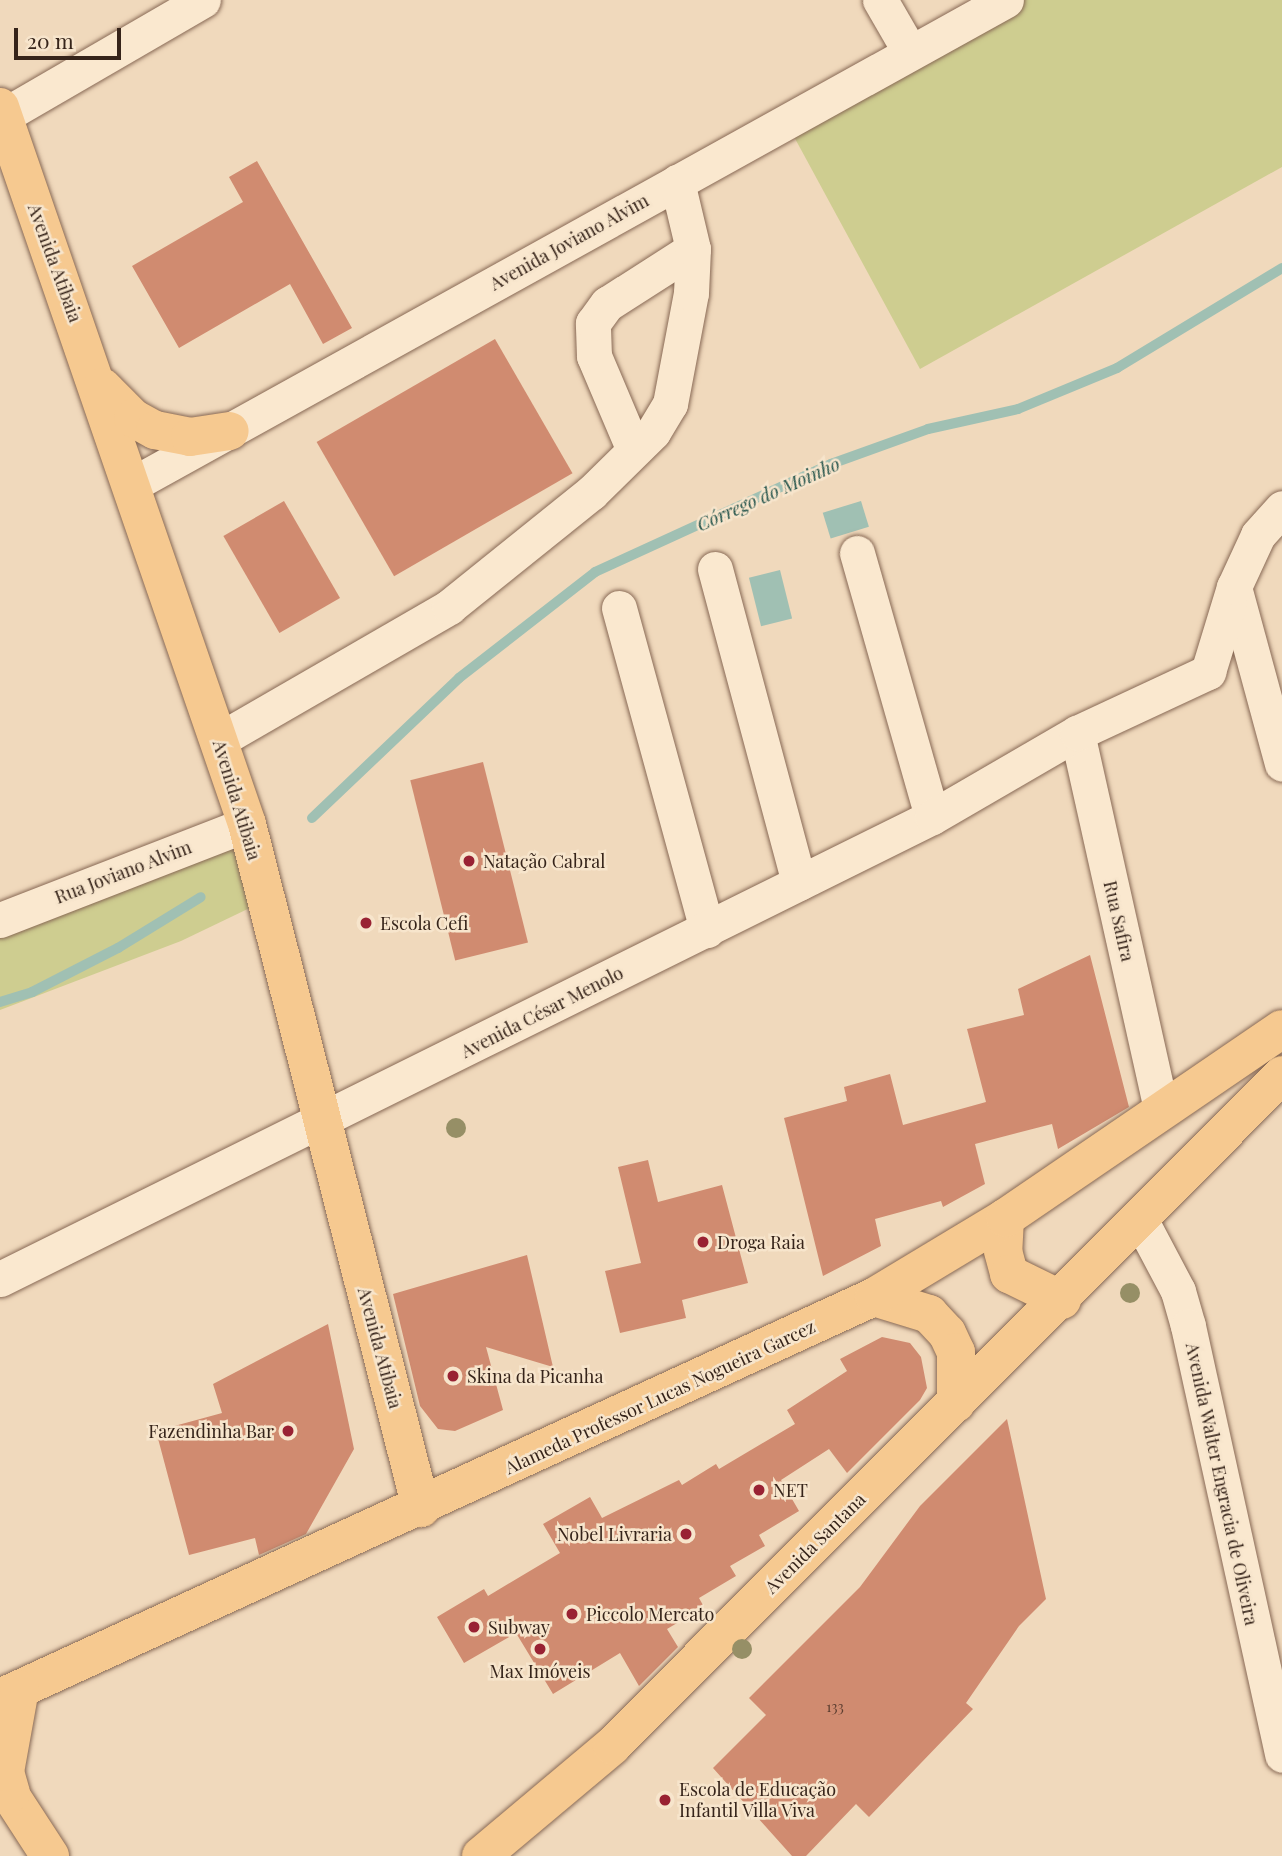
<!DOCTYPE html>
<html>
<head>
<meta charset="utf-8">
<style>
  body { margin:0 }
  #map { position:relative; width:1282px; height:1856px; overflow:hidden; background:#f0d9bc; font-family:"Playfair Display",serif }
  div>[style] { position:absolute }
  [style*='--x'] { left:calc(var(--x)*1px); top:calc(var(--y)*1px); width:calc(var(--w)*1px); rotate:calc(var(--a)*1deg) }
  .green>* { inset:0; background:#cecd90 }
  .water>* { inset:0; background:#a0c0b3; transform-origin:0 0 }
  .stream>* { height:10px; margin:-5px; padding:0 5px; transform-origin:5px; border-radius:5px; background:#a0c0b3 }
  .building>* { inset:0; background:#d08b70; transform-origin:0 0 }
  .roads { filter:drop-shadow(0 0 2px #886955) drop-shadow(0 0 2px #886955) }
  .minor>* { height:35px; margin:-17.5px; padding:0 17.5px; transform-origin:17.5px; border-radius:17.5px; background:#fae8cf }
  .major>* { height:38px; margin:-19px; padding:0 19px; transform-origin:19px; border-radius:19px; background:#f6c990 }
  .trees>* { width:20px; height:20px; margin:-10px; border-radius:50%; background:#968f66 }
  .dots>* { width:19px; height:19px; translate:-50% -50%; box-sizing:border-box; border:4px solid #f7e5cc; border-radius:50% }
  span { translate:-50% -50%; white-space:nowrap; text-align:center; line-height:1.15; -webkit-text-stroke:5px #f7e5cc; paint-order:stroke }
  .number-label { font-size:14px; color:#5c3e30 }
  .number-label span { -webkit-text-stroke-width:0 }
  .street-label { font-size:18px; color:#36241a }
  .poi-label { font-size:18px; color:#36241a }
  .left { translate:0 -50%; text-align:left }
  .right { translate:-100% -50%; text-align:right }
  .water-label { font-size:19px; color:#29574e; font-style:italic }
  .scale { position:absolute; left:14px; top:28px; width:107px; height:32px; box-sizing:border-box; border:4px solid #36241a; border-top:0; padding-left:9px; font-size:21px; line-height:24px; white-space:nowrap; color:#36241a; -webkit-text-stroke:5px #f7e5cc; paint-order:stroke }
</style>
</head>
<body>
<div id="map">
  <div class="green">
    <div style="clip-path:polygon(1025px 0,1282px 0,1282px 167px,920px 369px,792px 133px)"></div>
    <div style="clip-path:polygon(244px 829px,262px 902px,181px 941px,0 1010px,0 922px)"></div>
  </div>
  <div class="water">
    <div style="left:861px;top:501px;width:27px;height:40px;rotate:73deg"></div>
    <div style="left:780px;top:570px;width:50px;height:32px;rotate:76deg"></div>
  </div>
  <div class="stream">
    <div style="--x:312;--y:818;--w:203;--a:-43.6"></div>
    <div style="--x:459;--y:678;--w:172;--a:-37.9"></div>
    <div style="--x:595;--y:572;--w:260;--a:-24.6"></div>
    <div style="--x:831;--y:464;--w:103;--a:-19.8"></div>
    <div style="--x:928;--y:429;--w:92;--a:-12.5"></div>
    <div style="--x:1018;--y:409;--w:107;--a:-22.5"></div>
    <div style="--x:1117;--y:368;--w:193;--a:-31.2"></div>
    <div style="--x:0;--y:1002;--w:34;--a:-17"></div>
    <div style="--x:32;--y:992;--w:97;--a:-27.1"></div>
    <div style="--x:118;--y:948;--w:97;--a:-31.6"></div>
  </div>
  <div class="building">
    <div style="clip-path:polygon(257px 161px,352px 328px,323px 344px,290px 284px,179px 348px,132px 266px,243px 202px,229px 177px)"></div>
    <div style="left:495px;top:339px;width:155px;height:206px;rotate:60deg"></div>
    <div style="left:284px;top:501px;width:112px;height:70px;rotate:60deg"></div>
    <div style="left:483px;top:762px;width:186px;height:75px;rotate:76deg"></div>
    <div style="clip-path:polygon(1090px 955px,1129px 1107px,1058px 1149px,1052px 1124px,975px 1144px,985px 1184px,943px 1207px,941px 1201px,875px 1219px,881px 1246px,823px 1276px,784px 1118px,847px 1101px,844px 1087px,890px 1074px,903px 1125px,986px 1102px,967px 1029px,1024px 1015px,1018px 989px)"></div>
    <div style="clip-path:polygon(648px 1160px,658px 1202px,722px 1185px,748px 1283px,682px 1300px,686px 1318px,620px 1333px,605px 1271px,641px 1263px,618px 1167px)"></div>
    <div style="clip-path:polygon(527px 1255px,553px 1367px,486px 1347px,503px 1410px,455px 1431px,438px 1429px,420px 1406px,393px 1294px)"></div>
    <div style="clip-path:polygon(328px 1324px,354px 1449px,306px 1534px,259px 1555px,255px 1538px,189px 1555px,156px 1431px,222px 1413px,213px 1384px)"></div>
    <div style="clip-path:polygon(882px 1337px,910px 1343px,921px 1357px,927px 1388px,920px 1400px,847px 1473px,829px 1449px,781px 1480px,799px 1511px,759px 1535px,765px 1546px,730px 1566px,736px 1576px,699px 1598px,704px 1607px,667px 1629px,678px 1647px,639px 1686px,620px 1653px,553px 1694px,516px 1633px,464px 1663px,437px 1617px,484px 1589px,488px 1596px,560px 1553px,543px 1524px,590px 1497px,602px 1518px,679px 1480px,682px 1485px,716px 1464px,719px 1469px,795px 1424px,787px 1410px,847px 1371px,840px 1359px)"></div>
    <div style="clip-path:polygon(1007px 1419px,1046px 1599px,1019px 1626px,966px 1703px,973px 1709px,869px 1817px,856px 1804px,806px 1856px,792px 1856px,713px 1768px,766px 1715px,749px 1698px,860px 1587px,920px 1506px)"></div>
  </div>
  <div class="roads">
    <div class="minor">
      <div style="--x:880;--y:0;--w:60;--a:60"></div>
      <div style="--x:3;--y:116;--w:231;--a:-30.1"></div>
      <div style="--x:633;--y:448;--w:100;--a:-113"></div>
      <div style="--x:594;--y:356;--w:33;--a:-92"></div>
      <div style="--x:593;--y:323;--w:24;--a:-54"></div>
      <div style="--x:607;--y:304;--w:102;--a:-32.6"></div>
      <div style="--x:133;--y:484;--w:998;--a:-29"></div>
      <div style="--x:857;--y:553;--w:274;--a:74.1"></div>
      <div style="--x:715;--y:569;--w:325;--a:75"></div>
      <div style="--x:1234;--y:587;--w:183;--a:74.8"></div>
      <div style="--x:619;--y:608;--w:334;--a:74.7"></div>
      <div style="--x:1077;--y:733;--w:384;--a:77.4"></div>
      <div style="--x:219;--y:740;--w:266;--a:-30"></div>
      <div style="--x:449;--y:607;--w:182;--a:-38.8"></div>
      <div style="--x:591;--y:493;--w:87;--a:-44.5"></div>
      <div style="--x:653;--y:432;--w:33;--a:-59"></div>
      <div style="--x:670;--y:404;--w:113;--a:-79.3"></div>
      <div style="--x:691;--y:293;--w:44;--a:-87.4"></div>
      <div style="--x:693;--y:249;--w:69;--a:-103.4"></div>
      <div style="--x:0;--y:920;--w:265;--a:-21.2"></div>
      <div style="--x:1141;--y:1221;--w:79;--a:62.1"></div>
      <div style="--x:1178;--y:1291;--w:36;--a:74"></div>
      <div style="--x:1188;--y:1326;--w:439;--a:77.6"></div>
      <div style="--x:0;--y:1279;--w:1040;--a:-26.37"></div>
      <div style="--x:932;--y:817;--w:168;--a:-30.1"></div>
      <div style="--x:1077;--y:733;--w:145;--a:-25"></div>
      <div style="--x:1208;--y:672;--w:89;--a:-73"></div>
      <div style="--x:1234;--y:587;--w:57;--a:-65.2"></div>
      <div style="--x:1258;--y:535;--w:36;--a:-48"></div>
    </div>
    <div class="major">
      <div style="--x:0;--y:107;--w:758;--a:70.99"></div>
      <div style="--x:247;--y:824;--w:706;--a:75.73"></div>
      <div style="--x:102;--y:387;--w:44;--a:45"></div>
      <div style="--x:133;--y:418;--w:25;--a:29"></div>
      <div style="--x:155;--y:430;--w:36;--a:11"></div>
      <div style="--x:190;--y:437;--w:40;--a:-8.5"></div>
      <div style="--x:1005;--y:1218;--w:33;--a:93"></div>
      <div style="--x:1003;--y:1251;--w:24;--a:75"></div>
      <div style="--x:1009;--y:1274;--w:59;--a:26.1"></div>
      <div style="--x:874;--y:1297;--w:58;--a:17.2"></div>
      <div style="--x:929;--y:1314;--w:26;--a:47"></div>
      <div style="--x:947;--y:1333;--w:21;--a:65"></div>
      <div style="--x:956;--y:1352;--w:51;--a:90"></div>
      <div style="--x:0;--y:1698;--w:962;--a:-24.65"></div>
      <div style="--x:874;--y:1297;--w:153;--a:-31.1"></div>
      <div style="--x:1005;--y:1218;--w:335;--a:-34.3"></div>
      <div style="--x:0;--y:1779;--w:92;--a:57"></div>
      <div style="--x:11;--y:1793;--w:22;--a:-106"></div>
      <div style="--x:5;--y:1772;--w:84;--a:-79.8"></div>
      <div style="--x:481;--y:1856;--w:171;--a:-40"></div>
      <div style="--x:612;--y:1746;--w:948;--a:-45.04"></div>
    </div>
  </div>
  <div class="trees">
    <div style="left:456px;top:1128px"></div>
    <div style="left:1130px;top:1293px"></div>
    <div style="left:742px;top:1649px"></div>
  </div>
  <div class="dots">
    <div style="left:469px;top:861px;background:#923"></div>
    <div style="left:366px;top:923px;background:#923"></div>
    <div style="left:703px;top:1242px;background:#923"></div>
    <div style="left:453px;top:1376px;background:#923"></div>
    <div style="left:288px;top:1431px;background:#923"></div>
    <div style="left:759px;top:1490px;background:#923"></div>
    <div style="left:686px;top:1534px;background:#923"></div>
    <div style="left:572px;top:1614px;background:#923"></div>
    <div style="left:474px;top:1627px;background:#923"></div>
    <div style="left:540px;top:1649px;background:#923"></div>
    <div style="left:665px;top:1800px;background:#923"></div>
  </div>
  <div class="number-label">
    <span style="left:835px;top:1707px">133</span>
  </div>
  <div class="street-label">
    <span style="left:569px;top:242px;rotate:-29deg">Avenida Joviano Alvim</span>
    <span style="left:55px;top:263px;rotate:70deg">Avenida Atibaia</span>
    <span style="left:237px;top:800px;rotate:73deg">Avenida Atibaia</span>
    <span style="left:123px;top:872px;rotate:-21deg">Rua Joviano Alvim</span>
    <span style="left:1119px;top:921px;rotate:77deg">Rua Safira</span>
    <span style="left:542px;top:1012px;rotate:-27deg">Avenida César Menolo</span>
    <span style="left:380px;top:1348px;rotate:75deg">Avenida Atibaia</span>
    <span style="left:660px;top:1397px;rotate:-25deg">Alameda Professor Lucas Nogueira Garcez</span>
    <span style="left:1222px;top:1484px;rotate:78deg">Avenida Walter Engracia de Oliveira</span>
    <span style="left:815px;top:1543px;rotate:-45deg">Avenida Santana</span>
  </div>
  <div class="poi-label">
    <span class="left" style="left:483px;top:861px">Natação Cabral</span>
    <span class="left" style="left:380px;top:923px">Escola Cefi</span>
    <span class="left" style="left:717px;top:1242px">Droga Raia</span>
    <span class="left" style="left:467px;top:1376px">Skina da Picanha</span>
    <span class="right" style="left:274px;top:1431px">Fazendinha Bar</span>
    <span class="left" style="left:773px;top:1490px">NET</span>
    <span class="right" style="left:672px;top:1534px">Nobel Livraria</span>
    <span class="left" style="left:586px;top:1614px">Piccolo Mercato</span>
    <span class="left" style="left:488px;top:1627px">Subway</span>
    <span style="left:540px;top:1671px">Max Imóveis</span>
    <span class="left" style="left:679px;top:1800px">Escola de Educação<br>Infantil Villa Viva</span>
  </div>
  <div class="water-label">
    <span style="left:768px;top:494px;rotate:-24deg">Córrego do Moinho</span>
  </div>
  <div class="scale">20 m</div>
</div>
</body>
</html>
